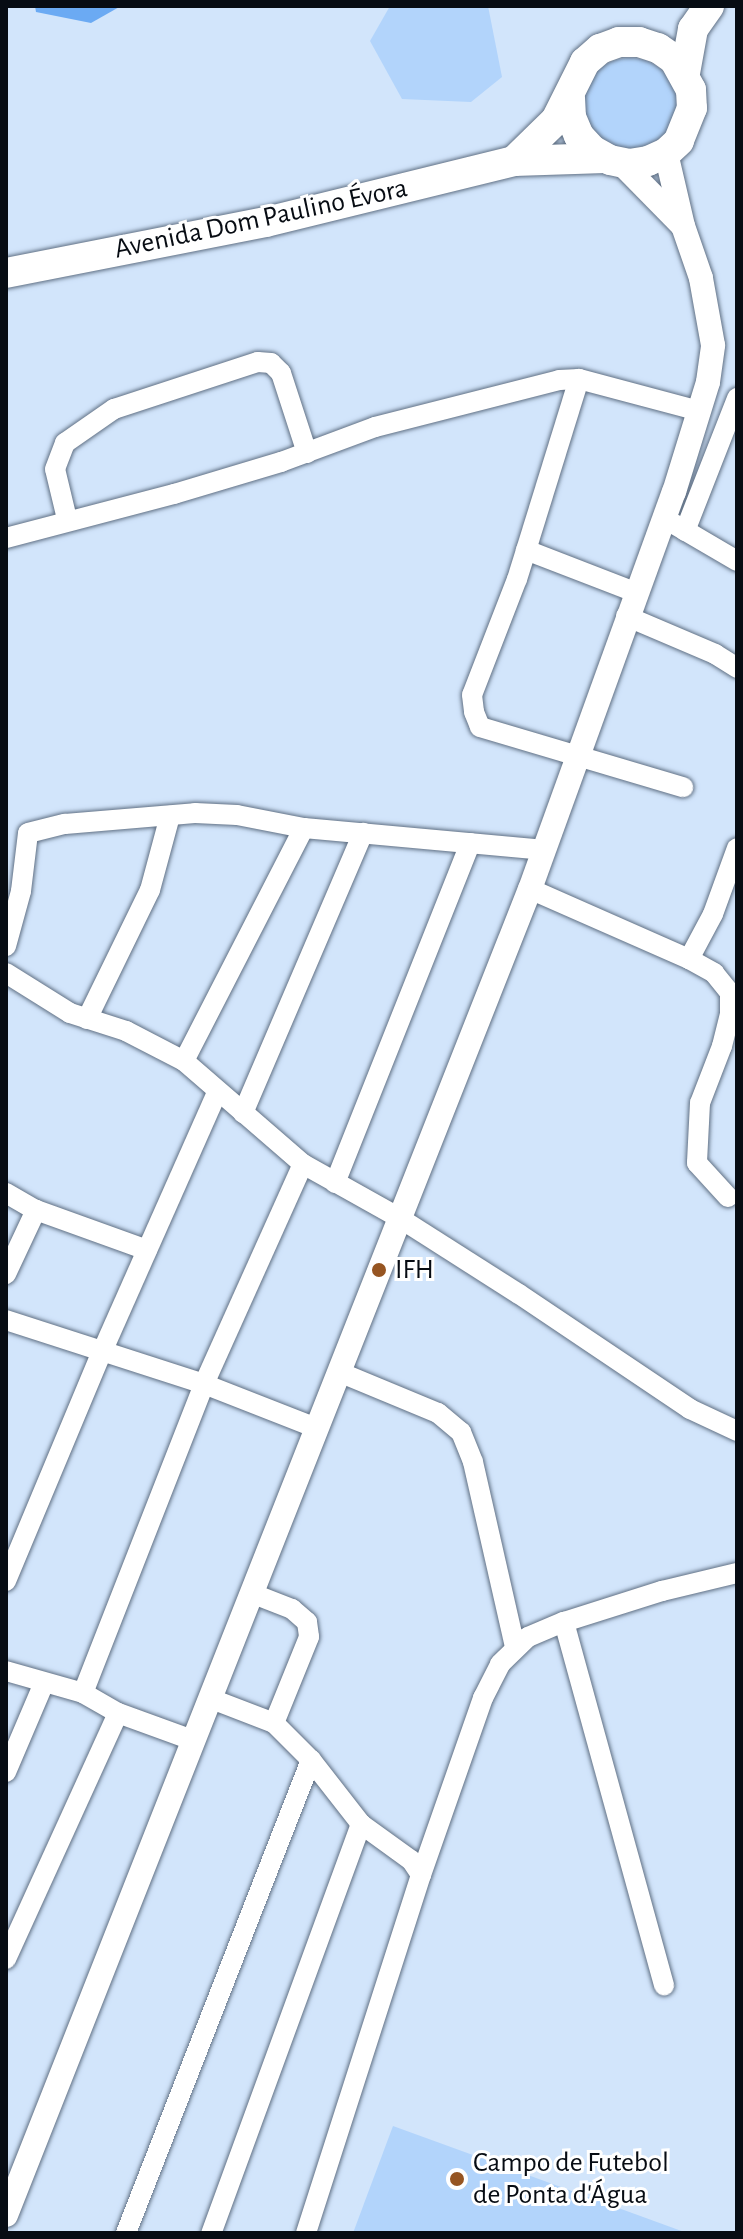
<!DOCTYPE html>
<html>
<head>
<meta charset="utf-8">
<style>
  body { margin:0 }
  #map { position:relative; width:743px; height:2239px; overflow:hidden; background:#d2e5fb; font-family:"Alegreya Sans",sans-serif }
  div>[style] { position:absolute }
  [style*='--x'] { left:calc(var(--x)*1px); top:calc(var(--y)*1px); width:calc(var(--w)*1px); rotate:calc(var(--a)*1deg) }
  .green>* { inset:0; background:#b2d4fb }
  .round { border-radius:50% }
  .forest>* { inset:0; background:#6baaf3 }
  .roads { filter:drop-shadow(0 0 2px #607084) drop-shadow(0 0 2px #607084) }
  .minor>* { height:20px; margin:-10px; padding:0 10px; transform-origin:10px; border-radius:10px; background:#fff }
  .tertiary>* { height:24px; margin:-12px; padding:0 12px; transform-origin:12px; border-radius:12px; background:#fff }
  .primary>* { height:30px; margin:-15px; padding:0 15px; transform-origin:15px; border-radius:15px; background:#fff }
  .dots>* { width:22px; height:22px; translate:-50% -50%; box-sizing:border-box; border:4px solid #fff; border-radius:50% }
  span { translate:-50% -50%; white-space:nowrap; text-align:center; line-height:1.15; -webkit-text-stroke:6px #fff; paint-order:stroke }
  .street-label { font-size:28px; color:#070c13 }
  .poi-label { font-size:28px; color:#070c13 }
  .left { translate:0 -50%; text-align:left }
  .frame { position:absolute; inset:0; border:8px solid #070c13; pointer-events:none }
</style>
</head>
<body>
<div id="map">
  <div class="green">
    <div style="clip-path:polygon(390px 6px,488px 6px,502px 77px,471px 102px,402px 99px,370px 41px)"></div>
    <div class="round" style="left:583px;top:58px;width:94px;height:94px"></div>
    <div style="clip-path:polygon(393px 2126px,687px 2233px,353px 2233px)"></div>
  </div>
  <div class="forest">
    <div style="clip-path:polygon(35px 6px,121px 6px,91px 23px,36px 12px)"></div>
  </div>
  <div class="roads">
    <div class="minor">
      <div style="--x:579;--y:379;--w:209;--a:107.2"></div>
      <div style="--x:517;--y:579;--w:124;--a:111.2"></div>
      <div style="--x:472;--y:695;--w:17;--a:83"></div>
      <div style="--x:474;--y:712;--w:16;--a:68"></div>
      <div style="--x:480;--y:727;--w:212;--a:16.5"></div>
      <div style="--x:67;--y:519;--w:51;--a:-103.5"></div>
      <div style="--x:55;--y:469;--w:28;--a:-69"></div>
      <div style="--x:65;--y:443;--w:60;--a:-34.8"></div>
      <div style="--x:114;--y:409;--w:151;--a:-18.1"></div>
      <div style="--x:258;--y:362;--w:13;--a:4"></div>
      <div style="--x:271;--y:363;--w:14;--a:45"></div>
      <div style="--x:281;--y:373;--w:84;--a:72"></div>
      <div style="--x:674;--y:524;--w:73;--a:30.4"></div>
      <div style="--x:685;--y:531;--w:143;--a:-68.6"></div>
      <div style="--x:6;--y:538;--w:174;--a:-14.7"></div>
      <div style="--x:174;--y:494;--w:112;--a:-16.7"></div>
      <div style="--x:281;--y:462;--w:100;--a:-20.4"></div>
      <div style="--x:375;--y:427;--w:190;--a:-14.3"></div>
      <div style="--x:559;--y:380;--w:20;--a:-3"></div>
      <div style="--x:579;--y:379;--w:124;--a:14.9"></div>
      <div style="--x:526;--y:550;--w:117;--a:21.1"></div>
      <div style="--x:626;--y:616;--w:97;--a:23.1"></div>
      <div style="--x:715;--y:654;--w:26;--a:32"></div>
      <div style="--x:530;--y:889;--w:174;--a:23.8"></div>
      <div style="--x:689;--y:959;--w:29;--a:29"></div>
      <div style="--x:714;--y:973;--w:26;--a:51"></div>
      <div style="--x:730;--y:993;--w:21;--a:90"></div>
      <div style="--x:730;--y:1014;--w:33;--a:104"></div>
      <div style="--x:722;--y:1046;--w:61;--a:111.1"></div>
      <div style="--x:700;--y:1103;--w:60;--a:92.9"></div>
      <div style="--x:697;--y:1163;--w:46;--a:47.6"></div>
      <div style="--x:6;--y:946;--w:57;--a:-74.7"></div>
      <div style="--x:21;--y:891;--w:58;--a:-83.1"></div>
      <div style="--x:28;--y:833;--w:38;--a:-14"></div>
      <div style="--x:65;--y:824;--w:130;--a:-4.8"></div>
      <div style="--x:195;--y:813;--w:42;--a:2.7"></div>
      <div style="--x:237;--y:815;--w:68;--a:11"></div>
      <div style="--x:304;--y:828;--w:242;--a:5.2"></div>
      <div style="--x:689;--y:959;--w:51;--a:-61.9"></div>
      <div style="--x:713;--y:914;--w:70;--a:-70"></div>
      <div style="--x:6;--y:973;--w:75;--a:32"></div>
      <div style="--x:70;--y:1013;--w:59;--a:17.8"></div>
      <div style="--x:126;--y:1031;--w:65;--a:27.3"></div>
      <div style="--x:184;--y:1061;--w:157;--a:40.9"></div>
      <div style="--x:303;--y:1164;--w:109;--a:29.2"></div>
      <div style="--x:398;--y:1217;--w:143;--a:32.5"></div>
      <div style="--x:519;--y:1294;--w:206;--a:33.9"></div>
      <div style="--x:690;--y:1409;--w:52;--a:25.1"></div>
      <div style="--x:87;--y:1019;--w:144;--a:-64"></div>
      <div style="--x:150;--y:890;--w:77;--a:-74.9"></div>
      <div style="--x:184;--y:1061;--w:262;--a:-62.8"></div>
      <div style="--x:243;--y:1113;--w:305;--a:-66.8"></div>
      <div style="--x:335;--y:1183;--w:366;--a:-68.3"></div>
      <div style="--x:6;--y:1193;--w:34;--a:30"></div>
      <div style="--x:36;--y:1210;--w:118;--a:19.8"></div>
      <div style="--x:6;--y:1274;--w:71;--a:-64.9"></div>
      <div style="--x:6;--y:1320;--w:208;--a:17.9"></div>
      <div style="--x:204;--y:1384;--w:118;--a:21.4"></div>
      <div style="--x:339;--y:1372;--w:107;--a:22.5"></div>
      <div style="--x:438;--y:1413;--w:30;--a:40"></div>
      <div style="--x:461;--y:1432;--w:32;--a:68"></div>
      <div style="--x:473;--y:1462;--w:190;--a:77.2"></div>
      <div style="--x:6;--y:1581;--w:248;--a:-67.3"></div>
      <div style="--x:102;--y:1352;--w:284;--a:-66.1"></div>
      <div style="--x:251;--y:1593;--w:44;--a:21.3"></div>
      <div style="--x:292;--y:1609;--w:20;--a:41"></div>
      <div style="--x:307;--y:1622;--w:15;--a:82"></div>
      <div style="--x:309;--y:1637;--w:93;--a:112.1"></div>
      <div style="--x:564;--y:1622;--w:377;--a:74.6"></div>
      <div style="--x:6;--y:1671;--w:80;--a:15.9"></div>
      <div style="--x:83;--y:1693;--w:40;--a:29.7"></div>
      <div style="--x:118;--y:1713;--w:79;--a:20"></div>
      <div style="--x:83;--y:1693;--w:332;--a:-68.6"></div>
      <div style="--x:204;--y:1384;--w:241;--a:-65.8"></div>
      <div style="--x:209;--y:1698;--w:70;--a:21"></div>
      <div style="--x:274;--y:1723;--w:52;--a:45"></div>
      <div style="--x:6;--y:1772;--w:97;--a:-66.9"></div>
      <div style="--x:361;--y:1824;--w:62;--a:35.8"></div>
      <div style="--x:411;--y:1860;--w:18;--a:56"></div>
      <div style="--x:6;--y:1959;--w:270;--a:-65.5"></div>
      <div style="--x:126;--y:2233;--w:508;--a:-68.64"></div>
      <div style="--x:311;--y:1760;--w:81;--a:52"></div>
      <div style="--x:361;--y:1824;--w:436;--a:110.1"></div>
      <div style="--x:306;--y:2233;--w:376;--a:-72.2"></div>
      <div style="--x:421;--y:1875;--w:188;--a:-70.7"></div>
      <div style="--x:483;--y:1698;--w:38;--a:-63"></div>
      <div style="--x:500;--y:1664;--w:39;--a:-44"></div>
      <div style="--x:528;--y:1637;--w:39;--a:-23"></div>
      <div style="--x:564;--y:1622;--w:103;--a:-17.6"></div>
      <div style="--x:662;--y:1591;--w:77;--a:-13.5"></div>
    </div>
    <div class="tertiary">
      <div style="--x:620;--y:162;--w:87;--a:45.5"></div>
      <div style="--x:6;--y:2215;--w:1426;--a:-68.44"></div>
      <div style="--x:530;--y:889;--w:422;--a:-70.1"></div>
      <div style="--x:674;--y:492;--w:115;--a:-72.8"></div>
      <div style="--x:708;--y:382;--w:37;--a:-82"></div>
      <div style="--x:713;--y:345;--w:68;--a:-100.2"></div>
      <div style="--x:701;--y:278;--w:55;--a:-109.1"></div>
      <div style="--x:683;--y:226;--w:75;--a:-103.1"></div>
    </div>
    <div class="primary">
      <div style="--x:685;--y:73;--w:45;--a:-79.7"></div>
      <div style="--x:693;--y:29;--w:28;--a:-55"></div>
      <div style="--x:514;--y:161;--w:59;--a:-44.3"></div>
      <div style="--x:556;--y:120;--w:65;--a:-63.4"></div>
      <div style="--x:585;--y:62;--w:20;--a:-41"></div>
      <div style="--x:600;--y:49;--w:20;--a:-20"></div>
      <div style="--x:619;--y:42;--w:20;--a:0"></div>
      <div style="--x:639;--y:42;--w:20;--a:18"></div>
      <div style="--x:658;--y:48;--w:19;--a:35"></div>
      <div style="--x:674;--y:59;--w:35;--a:61"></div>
      <div style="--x:691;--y:90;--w:18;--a:87"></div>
      <div style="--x:692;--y:108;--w:35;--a:112"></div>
      <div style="--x:679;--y:141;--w:18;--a:137"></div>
      <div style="--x:666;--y:153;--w:20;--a:156"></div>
      <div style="--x:648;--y:161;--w:19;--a:171"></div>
      <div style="--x:629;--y:164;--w:19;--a:-168"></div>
      <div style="--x:610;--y:160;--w:21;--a:-151"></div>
      <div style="--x:592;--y:150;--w:19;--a:-133"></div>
      <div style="--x:579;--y:136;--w:21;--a:-113"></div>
      <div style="--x:571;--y:117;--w:19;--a:-93"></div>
      <div style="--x:6;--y:273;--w:265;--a:-11.1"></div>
      <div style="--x:266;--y:222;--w:255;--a:-13.8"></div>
      <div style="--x:514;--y:161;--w:91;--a:-1.9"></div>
    </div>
  </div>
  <div class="dots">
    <div style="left:379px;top:1270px;background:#965522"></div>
    <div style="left:457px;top:2179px;background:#965522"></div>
  </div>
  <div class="street-label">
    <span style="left:261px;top:219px;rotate:-12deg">Avenida Dom Paulino Évora</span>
  </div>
  <div class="poi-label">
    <span class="left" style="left:395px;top:1270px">IFH</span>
    <span class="left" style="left:473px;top:2179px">Campo de Futebol<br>de Ponta d'Água</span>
  </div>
  <div class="frame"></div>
</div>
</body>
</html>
